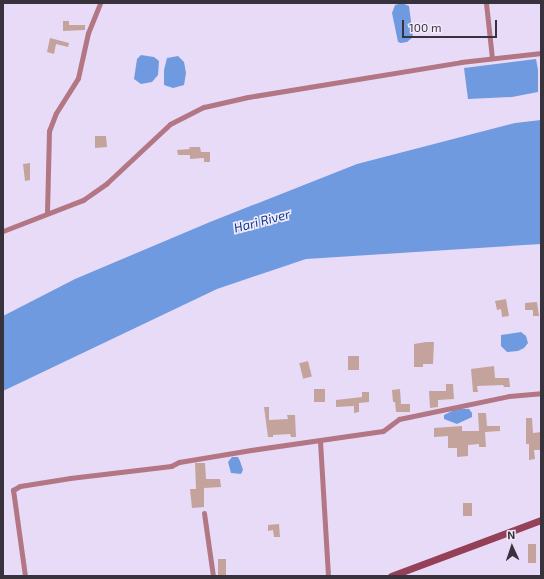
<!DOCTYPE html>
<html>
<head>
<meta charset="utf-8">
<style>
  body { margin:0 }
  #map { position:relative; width:544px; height:579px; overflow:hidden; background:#e8dbf7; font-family:"Exo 2",sans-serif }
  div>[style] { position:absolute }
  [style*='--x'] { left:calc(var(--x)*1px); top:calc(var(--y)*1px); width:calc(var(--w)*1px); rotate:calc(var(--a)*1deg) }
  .water>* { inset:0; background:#709adf }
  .building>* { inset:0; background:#c4a39c; transform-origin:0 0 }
  .street>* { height:5px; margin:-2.5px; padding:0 2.5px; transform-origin:2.5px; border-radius:2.5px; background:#b37684 }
  .secondary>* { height:7px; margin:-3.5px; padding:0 3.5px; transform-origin:3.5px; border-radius:3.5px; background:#954059 }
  span { translate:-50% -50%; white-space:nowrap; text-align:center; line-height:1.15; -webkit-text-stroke:3.5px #f3ebfc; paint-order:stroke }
  .water-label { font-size:13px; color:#0c3f8f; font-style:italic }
  .frame { position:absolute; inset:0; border:4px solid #37323c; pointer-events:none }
  .north { position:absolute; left:492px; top:527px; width:40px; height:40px; -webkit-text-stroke:3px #f3ebfc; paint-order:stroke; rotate:357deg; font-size:11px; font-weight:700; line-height:16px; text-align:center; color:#37323c }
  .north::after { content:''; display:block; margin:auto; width:14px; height:18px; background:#37323c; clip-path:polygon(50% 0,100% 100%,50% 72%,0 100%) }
  .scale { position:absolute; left:402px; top:20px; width:95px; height:18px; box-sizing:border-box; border:2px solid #37323c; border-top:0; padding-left:5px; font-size:12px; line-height:14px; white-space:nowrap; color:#37323c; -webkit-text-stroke:3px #f3ebfc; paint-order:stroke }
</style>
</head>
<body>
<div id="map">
  <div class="water">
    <div style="clip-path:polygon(402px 3px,409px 6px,413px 37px,407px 42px,401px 43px,398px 42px,392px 13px,395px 5px)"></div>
    <div style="clip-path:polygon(141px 55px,154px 57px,159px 61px,158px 75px,152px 82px,141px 84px,134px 79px,137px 59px)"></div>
    <div style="clip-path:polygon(178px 56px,184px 62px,186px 73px,184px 85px,173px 88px,164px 85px,164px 70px,167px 58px)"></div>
    <div style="clip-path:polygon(536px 59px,538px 70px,538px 92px,512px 97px,468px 99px,464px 68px)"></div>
    <div style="clip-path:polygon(541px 120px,541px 244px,306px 259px,217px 289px,3px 391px,3px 316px,75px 279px,210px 222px,357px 164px,515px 123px)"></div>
    <div style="clip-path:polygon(521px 332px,526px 336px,528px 343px,524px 348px,518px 351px,507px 352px,501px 346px,501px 335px)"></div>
    <div style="clip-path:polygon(456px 409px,469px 409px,472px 413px,472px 417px,457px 424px,444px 419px,444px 415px)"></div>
    <div style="clip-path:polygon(232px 457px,238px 457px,240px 461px,243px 470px,241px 474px,231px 473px,228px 462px)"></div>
  </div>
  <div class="building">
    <div style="clip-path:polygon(63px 21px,69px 21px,69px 25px,85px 25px,85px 30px,63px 31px)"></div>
    <div style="clip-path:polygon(50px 38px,69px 43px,68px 47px,56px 44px,54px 54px,47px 52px)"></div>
    <div style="clip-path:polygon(95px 136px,106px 136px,107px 147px,95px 148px)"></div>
    <div style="clip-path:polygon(189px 147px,200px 147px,201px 152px,210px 152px,210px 162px,204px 162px,204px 158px,190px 159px,190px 155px,178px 155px,177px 150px,190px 149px)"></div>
    <div style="clip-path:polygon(30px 163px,30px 180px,25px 181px,23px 164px)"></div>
    <div style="clip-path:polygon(506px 299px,509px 316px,502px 317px,501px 309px,497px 310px,495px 301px)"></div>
    <div style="clip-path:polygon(537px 302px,539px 316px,533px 316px,533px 310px,525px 310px,525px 303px)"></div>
    <div style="clip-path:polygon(426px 342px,434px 342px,433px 364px,423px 364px,423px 367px,414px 367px,414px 344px)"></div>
    <div style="left:348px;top:356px;width:11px;height:14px"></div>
    <div style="left:308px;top:361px;width:16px;height:9px;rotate:76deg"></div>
    <div style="clip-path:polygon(494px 366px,495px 378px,509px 378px,510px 387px,504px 387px,503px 385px,477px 386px,478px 392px,473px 392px,471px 369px)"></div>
    <div style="clip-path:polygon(446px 384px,453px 384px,454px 399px,438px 400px,438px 407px,430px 408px,429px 391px,446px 391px)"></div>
    <div style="left:314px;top:389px;width:11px;height:13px"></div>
    <div style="clip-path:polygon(400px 389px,401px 404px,410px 404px,410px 412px,396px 412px,395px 402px,393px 402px,392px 390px)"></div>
    <div style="clip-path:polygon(362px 392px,369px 392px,369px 402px,359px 403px,359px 412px,354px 413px,354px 406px,336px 407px,336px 400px,362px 397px)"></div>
    <div style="clip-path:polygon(264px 407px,269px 407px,269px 420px,288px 419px,287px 415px,295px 415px,296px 437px,291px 437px,290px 434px,273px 435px,273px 437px,268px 437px)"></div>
    <div style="clip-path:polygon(478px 413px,486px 413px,487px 426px,500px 426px,500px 431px,485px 432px,486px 447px,479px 447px,479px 444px,468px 445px,468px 456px,457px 457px,457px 448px,448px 448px,448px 436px,434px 437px,434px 428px,462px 426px,462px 431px,479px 431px)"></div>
    <div style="clip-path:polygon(526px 418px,532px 418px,533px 433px,541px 432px,541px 450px,534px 450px,535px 459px,529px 460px,529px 444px,526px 444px)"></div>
    <div style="clip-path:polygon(195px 463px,205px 463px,206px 479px,220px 479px,221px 487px,204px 488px,204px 507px,192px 508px,190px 489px,196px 489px)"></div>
    <div style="left:463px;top:503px;width:9px;height:13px"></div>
    <div style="clip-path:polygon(279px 524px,280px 537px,274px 537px,273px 530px,268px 531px,268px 525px)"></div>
    <div style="left:528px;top:544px;width:8px;height:19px"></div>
    <div style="left:218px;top:559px;width:8px;height:17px"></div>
  </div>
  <div class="street">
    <div style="--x:486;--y:3;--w:55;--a:83.8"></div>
    <div style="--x:47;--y:213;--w:82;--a:-88.6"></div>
    <div style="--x:49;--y:131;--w:19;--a:-69"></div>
    <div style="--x:56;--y:113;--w:41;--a:-57.8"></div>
    <div style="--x:78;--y:78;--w:46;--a:-77.5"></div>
    <div style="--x:88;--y:33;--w:32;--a:-68"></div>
    <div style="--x:3;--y:231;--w:86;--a:-21.2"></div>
    <div style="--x:83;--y:200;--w:29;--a:-35"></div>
    <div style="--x:107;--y:183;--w:86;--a:-43.1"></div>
    <div style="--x:170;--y:124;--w:38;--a:-27"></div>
    <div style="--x:204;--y:107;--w:45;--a:-12.8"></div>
    <div style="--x:248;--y:97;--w:216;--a:-9.3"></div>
    <div style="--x:461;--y:62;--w:81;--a:-6.4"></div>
    <div style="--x:320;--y:441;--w:135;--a:86.6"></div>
    <div style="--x:204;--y:513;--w:64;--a:81.9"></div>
    <div style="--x:25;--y:576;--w:87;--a:-97.9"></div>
    <div style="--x:13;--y:490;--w:8;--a:-30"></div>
    <div style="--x:20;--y:486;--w:51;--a:-9.1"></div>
    <div style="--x:70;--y:478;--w:102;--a:-6.8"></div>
    <div style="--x:171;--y:466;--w:9;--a:-27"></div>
    <div style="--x:179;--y:462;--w:73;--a:-9.5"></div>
    <div style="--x:251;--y:450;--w:133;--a:-8.2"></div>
    <div style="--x:383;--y:431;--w:20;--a:-37"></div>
    <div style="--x:399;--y:419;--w:112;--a:-11.8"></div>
    <div style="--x:509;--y:396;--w:32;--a:-5"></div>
  </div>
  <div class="secondary">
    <div style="--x:391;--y:576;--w:160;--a:-20.5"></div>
  </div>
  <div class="water-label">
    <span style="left:262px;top:221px;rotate:-15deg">Hari River</span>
  </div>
  <div class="frame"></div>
  <div class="north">N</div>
  <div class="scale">100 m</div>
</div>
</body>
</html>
